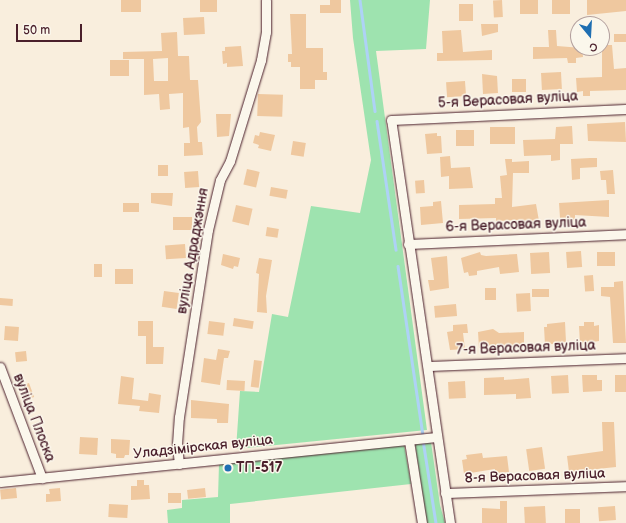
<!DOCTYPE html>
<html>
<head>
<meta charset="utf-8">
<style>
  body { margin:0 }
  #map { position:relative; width:626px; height:523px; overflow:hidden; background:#f9eedd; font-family:"Balsamiq Sans",sans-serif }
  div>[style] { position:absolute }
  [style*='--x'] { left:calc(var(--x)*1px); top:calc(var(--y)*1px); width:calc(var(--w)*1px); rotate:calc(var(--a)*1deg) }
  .green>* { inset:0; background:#9ee3af }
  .stream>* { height:2.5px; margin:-1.25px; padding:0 1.25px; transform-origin:1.25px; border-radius:1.25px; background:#aed2f6 }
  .building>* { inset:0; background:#efc89f; transform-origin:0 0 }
  .roads { filter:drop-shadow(0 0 1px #4a1f2b) drop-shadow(0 0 1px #4a1f2b) }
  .minor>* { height:9px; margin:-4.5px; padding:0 4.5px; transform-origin:4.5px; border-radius:4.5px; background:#fbf7ec }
  .dots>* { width:11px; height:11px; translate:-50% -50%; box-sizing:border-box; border:2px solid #fbf7ec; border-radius:50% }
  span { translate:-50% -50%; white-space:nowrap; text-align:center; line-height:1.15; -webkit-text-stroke:3px #fbf7ec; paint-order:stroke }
  .street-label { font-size:14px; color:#4a1f2b }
  .poi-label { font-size:14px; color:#4a1f2b; font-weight:700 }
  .left { translate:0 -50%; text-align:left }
  .north { position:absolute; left:570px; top:16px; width:40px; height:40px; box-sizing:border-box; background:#fbf7ec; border:1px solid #b4a19f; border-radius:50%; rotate:162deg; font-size:11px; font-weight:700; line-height:16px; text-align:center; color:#4a1f2b }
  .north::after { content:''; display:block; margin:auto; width:14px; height:18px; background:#1f6fb2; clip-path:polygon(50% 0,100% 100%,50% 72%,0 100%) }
  .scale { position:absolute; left:16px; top:24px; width:66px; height:18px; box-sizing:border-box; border:2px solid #4a1f2b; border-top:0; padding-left:5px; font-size:12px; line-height:14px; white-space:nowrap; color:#4a1f2b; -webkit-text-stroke:3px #fbf7ec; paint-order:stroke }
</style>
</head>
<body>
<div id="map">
  <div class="green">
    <div style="clip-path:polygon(350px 0,430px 0,426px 49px,376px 51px,427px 430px,236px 449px,240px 391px,259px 392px,272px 314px,288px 317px,311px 206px,360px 213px,371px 160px,353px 38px)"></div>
    <div style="clip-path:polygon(431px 442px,440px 505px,445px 523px,427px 523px,415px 444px)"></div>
    <div style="clip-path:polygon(404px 444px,411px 484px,230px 504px,230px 523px,168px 523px,167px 510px,182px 508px,182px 500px,218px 497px,219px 464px)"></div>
  </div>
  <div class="stream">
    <div style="--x:360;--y:0;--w:112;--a:82.3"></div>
    <div style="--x:377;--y:121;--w:130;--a:81.6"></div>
    <div style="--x:398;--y:266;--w:172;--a:81.6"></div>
    <div style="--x:423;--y:440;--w:84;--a:81.1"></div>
  </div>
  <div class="building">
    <div style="left:121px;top:0;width:20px;height:12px"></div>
    <div style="left:200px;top:0;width:17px;height:12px"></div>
    <div style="clip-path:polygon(330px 0,341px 0,341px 13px,320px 13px,320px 5px,330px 5px)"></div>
    <div style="left:502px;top:0;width:17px;height:9px;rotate:87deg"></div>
    <div style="left:520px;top:0;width:18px;height:14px"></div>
    <div style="left:552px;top:0;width:18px;height:14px"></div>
    <div style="clip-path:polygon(587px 0,626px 0,626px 11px,587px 15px)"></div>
    <div style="left:459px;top:4px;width:14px;height:17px"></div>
    <div style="clip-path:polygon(290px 14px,306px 14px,306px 48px,323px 48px,323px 72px,327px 72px,327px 80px,315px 80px,315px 89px,300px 89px,300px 67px,291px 67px,291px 62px,288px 62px,288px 54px,292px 54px)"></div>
    <div style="left:204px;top:17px;width:17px;height:21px;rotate:87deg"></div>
    <div style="clip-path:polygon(481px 24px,498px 24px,498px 32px,482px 36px)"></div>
    <div style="clip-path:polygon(461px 30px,463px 52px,492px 50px,492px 60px,437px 61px,437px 53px,443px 53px,442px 31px)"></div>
    <div style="clip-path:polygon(548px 30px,556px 30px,557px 46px,582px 48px,583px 57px,576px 58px,576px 63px,568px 63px,567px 58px,533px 59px,533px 47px,549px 47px)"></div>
    <div style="clip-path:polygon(evenodd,177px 32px,178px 56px,189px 56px,190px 80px,198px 80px,201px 122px,197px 127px,198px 142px,202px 142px,203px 155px,184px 156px,184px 143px,190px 143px,189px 127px,183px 128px,183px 93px,169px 94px,170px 109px,160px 110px,159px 94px,144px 95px,144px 59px,123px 59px,123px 52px,162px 51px,161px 33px,177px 32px,168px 58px,168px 81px,154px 81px,153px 59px,168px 58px)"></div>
    <div style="left:626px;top:34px;width:8px;height:12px;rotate:90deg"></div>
    <div style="clip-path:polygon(602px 45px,612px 45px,614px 69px,626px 68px,626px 90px,590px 91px,590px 96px,583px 96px,583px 91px,577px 92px,576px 78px,602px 77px)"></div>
    <div style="clip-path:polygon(241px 46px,243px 66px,227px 67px,227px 63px,223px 64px,222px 51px,225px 51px,225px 47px)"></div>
    <div style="left:110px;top:60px;width:19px;height:16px"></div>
    <div style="left:561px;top:72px;width:17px;height:20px;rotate:87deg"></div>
    <div style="clip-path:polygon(482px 74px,497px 76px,498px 93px,483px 94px)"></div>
    <div style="left:512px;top:79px;width:14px;height:13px"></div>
    <div style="left:465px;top:81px;width:15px;height:19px;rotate:86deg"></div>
    <div style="left:258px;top:94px;width:25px;height:22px;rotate:2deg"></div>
    <div style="clip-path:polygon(216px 114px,231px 114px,229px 136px,217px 137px)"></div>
    <div style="clip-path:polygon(625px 122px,626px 142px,588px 141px,587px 124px)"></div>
    <div style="clip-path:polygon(572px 126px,573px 144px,560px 144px,560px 160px,551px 161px,551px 155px,524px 156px,523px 140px,555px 139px,556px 127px)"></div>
    <div style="left:515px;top:127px;width:17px;height:25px;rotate:90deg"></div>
    <div style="left:474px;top:130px;width:16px;height:18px;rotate:90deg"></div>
    <div style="clip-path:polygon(260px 132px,275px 135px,271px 151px,258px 148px,259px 145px,253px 143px,255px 135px,259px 136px)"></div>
    <div style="clip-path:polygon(437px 133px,437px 136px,441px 136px,442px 153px,427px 154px,425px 134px)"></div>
    <div style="left:293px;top:141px;width:13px;height:14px;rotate:9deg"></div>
    <div style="clip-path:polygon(450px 156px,451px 168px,470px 167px,473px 188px,449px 189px,449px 176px,441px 177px,440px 157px)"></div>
    <div style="clip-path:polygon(590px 158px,597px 158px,597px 167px,580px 168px,580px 179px,572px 180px,571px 159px)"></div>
    <div style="clip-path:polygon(505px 159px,512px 159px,512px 162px,529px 161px,529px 173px,513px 173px,512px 207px,536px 204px,539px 221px,524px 223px,523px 220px,496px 221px,496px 218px,459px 219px,459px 205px,495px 204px,495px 198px,502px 198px,500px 176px,507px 175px)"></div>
    <div style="left:158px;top:165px;width:10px;height:11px"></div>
    <div style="left:247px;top:169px;width:13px;height:16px;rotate:13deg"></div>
    <div style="clip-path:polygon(613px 170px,615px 194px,607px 194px,606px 180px,601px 180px,600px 171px)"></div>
    <div style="left:198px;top:171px;width:16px;height:14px;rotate:86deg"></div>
    <div style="left:424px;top:180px;width:13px;height:9px;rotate:86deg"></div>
    <div style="left:271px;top:187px;width:17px;height:9px;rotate:10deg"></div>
    <div style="clip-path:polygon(151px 193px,173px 193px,172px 206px,151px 203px)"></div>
    <div style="clip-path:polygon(609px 200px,609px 217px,575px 215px,575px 220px,565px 221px,565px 218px,560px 218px,559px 203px)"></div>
    <div style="clip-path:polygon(441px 201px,443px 223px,421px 225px,420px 207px,433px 206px,433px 202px)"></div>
    <div style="left:123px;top:203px;width:16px;height:9px"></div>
    <div style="left:236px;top:205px;width:17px;height:17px;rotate:13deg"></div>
    <div style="left:192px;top:217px;width:13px;height:19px;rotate:90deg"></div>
    <div style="left:267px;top:227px;width:12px;height:9px;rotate:9deg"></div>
    <div style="left:185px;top:244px;width:14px;height:20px;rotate:86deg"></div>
    <div style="left:581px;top:251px;width:16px;height:15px;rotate:86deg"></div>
    <div style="clip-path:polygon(480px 252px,481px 255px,486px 256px,517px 254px,519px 272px,500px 274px,499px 267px,477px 271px,477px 275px,469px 276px,468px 272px,464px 273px,461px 258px)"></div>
    <div style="left:549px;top:252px;width:21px;height:19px;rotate:87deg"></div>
    <div style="left:615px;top:252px;width:14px;height:18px;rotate:90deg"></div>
    <div style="clip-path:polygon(223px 254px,240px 258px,238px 267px,234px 266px,233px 269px,221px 265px)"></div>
    <div style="clip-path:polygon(447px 256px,449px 288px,430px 291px,428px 280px,434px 280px,431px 258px)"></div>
    <div style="clip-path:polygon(259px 258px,272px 260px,266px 296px,267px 313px,257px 312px,259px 274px,256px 273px)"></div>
    <div style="left:94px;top:264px;width:8px;height:13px"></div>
    <div style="left:115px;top:269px;width:18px;height:15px"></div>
    <div style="left:593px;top:275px;width:16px;height:9px;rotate:86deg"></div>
    <div style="clip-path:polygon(623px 281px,626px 343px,613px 343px,610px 297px,601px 296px,601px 287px,614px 287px,614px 282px)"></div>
    <div style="left:496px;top:288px;width:12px;height:11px;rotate:90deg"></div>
    <div style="left:549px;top:289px;width:8px;height:17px;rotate:90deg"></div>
    <div style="left:164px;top:291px;width:15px;height:16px;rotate:8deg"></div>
    <div style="left:530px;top:293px;width:18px;height:14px;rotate:87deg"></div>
    <div style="left:0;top:298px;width:13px;height:7px;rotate:4deg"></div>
    <div style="left:456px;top:304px;width:12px;height:22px;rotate:85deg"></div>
    <div style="left:234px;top:318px;width:20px;height:8px;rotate:9deg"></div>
    <div style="clip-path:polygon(138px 321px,153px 321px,153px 347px,164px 347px,163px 364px,146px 364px,146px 336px,138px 336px)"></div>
    <div style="left:209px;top:321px;width:16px;height:13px;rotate:7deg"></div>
    <div style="clip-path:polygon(565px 322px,566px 342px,545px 345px,544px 327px,547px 327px,547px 324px)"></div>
    <div style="clip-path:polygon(584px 322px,594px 322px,594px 326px,599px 325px,599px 341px,580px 344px,579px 326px,584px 326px)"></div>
    <div style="clip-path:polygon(467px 324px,468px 333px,463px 333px,465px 349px,450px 350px,447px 332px,453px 331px,453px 325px)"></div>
    <div style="left:5px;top:326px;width:14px;height:14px;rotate:4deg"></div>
    <div style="clip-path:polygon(493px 329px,499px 333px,524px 332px,524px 346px,494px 347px,494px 350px,487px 350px,487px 347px,479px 348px,478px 332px)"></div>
    <div style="clip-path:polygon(218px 349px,230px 351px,228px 358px,224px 358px,220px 385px,201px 382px,204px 358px,216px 360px)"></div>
    <div style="left:26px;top:351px;width:10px;height:11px;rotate:84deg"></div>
    <div style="left:254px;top:360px;width:8px;height:27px;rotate:7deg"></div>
    <div style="left:568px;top:375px;width:18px;height:17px;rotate:87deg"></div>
    <div style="clip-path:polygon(582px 375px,597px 375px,597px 380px,602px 380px,602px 391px,583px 392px)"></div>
    <div style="left:626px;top:375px;width:17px;height:11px;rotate:90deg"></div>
    <div style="clip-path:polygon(121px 376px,134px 378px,132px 399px,148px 401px,149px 393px,161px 395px,159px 413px,139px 411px,140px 406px,118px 404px)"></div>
    <div style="clip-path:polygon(504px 377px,504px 380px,529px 378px,531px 398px,516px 399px,516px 394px,484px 395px,484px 378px)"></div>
    <div style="left:227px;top:380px;width:18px;height:10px;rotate:3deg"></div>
    <div style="left:465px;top:381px;width:17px;height:17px;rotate:87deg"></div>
    <div style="left:29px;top:383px;width:15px;height:10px;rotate:70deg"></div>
    <div style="clip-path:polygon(191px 400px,229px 404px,228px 423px,217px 423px,217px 419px,191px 418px)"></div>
    <div style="clip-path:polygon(602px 422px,614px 422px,616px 467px,569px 472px,567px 456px,603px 451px)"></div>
    <div style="left:80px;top:437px;width:18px;height:17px;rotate:3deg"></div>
    <div style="clip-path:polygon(111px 439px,130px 440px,129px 455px,125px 455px,124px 458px,116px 458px,116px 454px,111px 453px)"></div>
    <div style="left:542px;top:447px;width:22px;height:16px;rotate:82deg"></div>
    <div style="clip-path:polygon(482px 453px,483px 458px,507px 456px,509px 472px,495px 473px,495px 469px,464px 474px,462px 460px,467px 459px,466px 455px)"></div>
    <div style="clip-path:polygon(137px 480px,144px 480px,144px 485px,149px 485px,150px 499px,131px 500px,131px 486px,137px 486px)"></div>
    <div style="left:16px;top:488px;width:10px;height:16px;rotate:84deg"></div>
    <div style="clip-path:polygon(60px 488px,61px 501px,46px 502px,46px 494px,50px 494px,49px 489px)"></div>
    <div style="left:205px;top:488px;width:9px;height:18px;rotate:84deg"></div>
    <div style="left:181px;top:493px;width:10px;height:13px;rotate:90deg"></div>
    <div style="clip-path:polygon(500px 501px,507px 501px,507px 523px,482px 523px,482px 508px,500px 509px)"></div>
    <div style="left:109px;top:504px;width:19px;height:13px;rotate:3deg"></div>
    <div style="left:545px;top:506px;width:17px;height:21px;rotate:87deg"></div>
    <div style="left:615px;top:506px;width:14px;height:17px;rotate:86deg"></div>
    <div style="left:565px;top:509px;width:15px;height:14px"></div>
  </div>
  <div class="roads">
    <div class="minor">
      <div style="--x:408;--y:244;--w:218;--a:-2.6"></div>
      <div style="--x:428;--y:366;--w:198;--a:-2.3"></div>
      <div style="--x:0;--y:367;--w:119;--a:69.3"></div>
      <div style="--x:409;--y:441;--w:83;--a:81"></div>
      <div style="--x:179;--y:464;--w:20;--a:-96"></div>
      <div style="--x:177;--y:444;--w:27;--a:-86"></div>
      <div style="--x:179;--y:417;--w:189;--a:-81.2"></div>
      <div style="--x:208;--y:230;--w:51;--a:-76.5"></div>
      <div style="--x:220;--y:180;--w:21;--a:-62"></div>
      <div style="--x:230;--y:161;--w:106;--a:-72.9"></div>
      <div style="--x:261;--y:60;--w:28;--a:-80"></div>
      <div style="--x:266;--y:32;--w:32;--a:-90"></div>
      <div style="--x:0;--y:482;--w:439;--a:-5.9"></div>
      <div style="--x:445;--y:493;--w:181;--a:-2.2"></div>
      <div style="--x:450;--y:523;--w:407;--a:-98.3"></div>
      <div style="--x:391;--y:120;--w:235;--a:-2.7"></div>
    </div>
  </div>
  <div class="dots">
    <div style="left:228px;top:468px;background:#1f6fb2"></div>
  </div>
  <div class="street-label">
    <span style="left:508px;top:100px;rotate:-3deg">5-я Верасовая вуліца</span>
    <span style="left:516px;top:225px;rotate:-2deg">6-я Верасовая вуліца</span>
    <span style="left:193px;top:251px;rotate:-80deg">вуліца Адраджэння</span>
    <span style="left:526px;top:348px;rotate:-2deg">7-я Верасовая вуліца</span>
    <span style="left:34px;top:418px;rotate:69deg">вуліца Плоска</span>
    <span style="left:203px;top:447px;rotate:-6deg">Уладзімірская вуліца</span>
    <span style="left:535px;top:476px;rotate:-2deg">8-я Верасовая вуліца</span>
  </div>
  <div class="poi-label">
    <span class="left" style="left:236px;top:468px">ТП-517</span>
  </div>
  <div class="north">С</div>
  <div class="scale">50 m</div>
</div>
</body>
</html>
